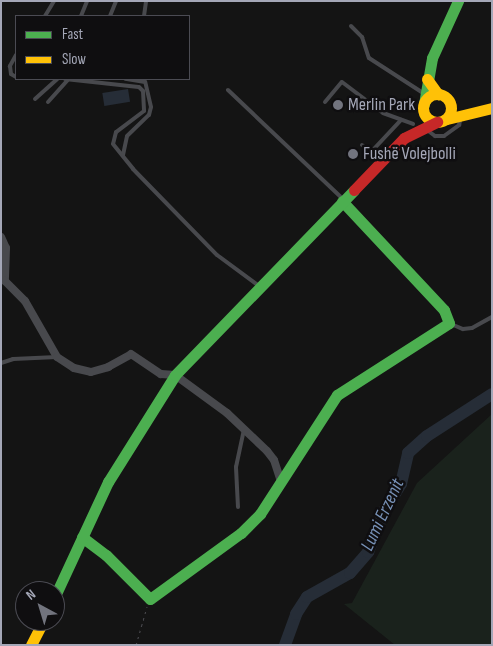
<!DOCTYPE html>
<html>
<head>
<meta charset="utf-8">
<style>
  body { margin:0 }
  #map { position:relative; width:493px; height:646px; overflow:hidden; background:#141414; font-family:"Sofia Sans Condensed",sans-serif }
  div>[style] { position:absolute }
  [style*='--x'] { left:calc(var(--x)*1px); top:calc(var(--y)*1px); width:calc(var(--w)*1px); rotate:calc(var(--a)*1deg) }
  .green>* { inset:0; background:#1a221c }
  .water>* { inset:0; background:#262d37; transform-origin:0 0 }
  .river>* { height:12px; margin:-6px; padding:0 6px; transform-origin:6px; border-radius:6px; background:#262d37 }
  .path>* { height:1px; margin-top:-0.5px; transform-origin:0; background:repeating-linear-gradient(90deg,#4a4a4f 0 2.5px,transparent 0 6.5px) }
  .lane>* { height:4px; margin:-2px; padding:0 2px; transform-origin:2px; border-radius:2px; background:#48494d }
  .street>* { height:8px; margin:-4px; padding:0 4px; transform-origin:4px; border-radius:4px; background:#48494d }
  .fast>* { height:11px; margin:-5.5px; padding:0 5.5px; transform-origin:5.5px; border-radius:5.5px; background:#4caf50 }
  .slow>* { height:11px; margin:-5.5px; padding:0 5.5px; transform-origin:5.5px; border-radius:5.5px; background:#ffc107 }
  .slow>.ring { margin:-5.5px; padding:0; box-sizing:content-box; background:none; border:11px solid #ffc107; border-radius:50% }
  .jam>* { height:11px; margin:-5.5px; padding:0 5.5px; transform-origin:5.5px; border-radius:5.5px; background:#c62828 }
  .dots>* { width:14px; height:14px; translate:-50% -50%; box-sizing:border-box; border:2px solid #0f0e10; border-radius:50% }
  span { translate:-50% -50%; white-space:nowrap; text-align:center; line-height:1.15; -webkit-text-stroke:5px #0f0e10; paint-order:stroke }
  .poi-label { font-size:18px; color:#a4a7b7 }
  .left { translate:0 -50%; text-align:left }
  .water-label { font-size:19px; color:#7791b6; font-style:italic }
  .frame { position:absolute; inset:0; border:2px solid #a4a7b7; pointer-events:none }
  .legend { position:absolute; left:15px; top:15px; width:175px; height:65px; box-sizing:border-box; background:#0f0e10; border:1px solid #4b4b53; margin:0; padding:6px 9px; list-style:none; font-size:15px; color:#a4a7b7 }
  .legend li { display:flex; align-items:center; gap:10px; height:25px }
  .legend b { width:25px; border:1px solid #4b4b53 }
  .north { position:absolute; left:15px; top:581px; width:50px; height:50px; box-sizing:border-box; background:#0f0e10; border:1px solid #4b4b53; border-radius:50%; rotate:321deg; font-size:14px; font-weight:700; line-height:20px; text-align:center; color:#a4a7b7 }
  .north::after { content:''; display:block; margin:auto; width:18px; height:22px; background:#72747e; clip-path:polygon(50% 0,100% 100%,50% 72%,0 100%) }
</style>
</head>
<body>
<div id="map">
  <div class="green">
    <div style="clip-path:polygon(492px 414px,492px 645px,395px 645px,344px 604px,352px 603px,417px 483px)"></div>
  </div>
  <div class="water">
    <div style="left:128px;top:89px;width:13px;height:26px;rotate:81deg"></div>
  </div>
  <div class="river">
    <div style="--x:285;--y:645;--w:33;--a:-70"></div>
    <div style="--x:296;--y:614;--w:20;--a:-57"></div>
    <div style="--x:307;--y:597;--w:49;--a:-29.2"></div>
    <div style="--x:350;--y:573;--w:28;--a:-49"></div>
    <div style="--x:368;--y:552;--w:44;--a:-68.7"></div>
    <div style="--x:384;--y:511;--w:32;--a:-58"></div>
    <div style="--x:401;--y:484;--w:32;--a:-77"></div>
    <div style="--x:408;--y:453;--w:25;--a:-42"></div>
    <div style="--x:427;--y:436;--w:77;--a:-32.9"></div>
  </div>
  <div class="path">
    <div style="--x:136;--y:645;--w:40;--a:-74"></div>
  </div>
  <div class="lane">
    <div style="--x:45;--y:16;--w:17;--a:-59"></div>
    <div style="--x:81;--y:16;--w:16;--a:-68"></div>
    <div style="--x:110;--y:16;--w:16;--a:-68"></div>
    <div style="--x:144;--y:16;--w:15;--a:-82"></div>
    <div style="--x:351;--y:26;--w:16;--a:45"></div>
    <div style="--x:362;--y:37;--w:22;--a:72"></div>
    <div style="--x:369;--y:58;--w:64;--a:32.9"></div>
    <div style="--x:16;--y:55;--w:13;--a:119"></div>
    <div style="--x:10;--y:66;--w:8;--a:83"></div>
    <div style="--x:11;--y:74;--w:6;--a:31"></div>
    <div style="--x:65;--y:79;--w:74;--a:6.2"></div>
    <div style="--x:139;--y:87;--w:6;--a:45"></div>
    <div style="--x:143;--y:91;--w:20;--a:87"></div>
    <div style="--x:144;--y:111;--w:35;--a:143"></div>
    <div style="--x:116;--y:132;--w:12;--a:104"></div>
    <div style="--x:113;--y:144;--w:32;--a:51"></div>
    <div style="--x:133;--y:169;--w:120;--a:45.7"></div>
    <div style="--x:217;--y:255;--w:52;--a:36.4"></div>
    <div style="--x:228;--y:90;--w:157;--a:43.5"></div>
    <div style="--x:35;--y:99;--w:30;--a:-42"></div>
    <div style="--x:48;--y:102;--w:31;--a:-48"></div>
    <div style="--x:325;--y:102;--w:26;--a:-50"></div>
    <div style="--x:342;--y:82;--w:51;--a:37.1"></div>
    <div style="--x:383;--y:113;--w:32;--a:20"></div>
    <div style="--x:427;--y:130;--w:10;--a:37"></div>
    <div style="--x:435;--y:136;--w:9;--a:0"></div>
    <div style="--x:444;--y:136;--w:19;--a:-36"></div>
    <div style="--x:459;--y:125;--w:8;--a:-76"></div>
    <div style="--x:362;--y:145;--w:11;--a:38"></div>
    <div style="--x:371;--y:152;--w:44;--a:-46.8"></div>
    <div style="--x:123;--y:155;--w:19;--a:-78"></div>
    <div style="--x:127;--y:136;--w:30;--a:-44"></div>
    <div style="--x:149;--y:115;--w:8;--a:-76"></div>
    <div style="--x:151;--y:107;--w:26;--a:-103"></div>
    <div style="--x:145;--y:82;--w:20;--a:-171"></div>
    <div style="--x:451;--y:324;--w:13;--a:23"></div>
    <div style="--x:463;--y:329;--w:9;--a:-6"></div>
    <div style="--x:472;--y:328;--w:23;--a:-29"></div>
    <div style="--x:1;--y:363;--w:13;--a:-18"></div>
    <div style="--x:13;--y:359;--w:44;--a:-2.6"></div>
    <div style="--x:238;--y:507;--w:40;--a:-92.9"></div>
    <div style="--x:236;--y:467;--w:38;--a:-78"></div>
  </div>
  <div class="street">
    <div style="--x:1;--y:237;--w:12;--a:66"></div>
    <div style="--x:6;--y:248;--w:33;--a:92"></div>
    <div style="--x:5;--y:281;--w:28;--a:45"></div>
    <div style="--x:25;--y:301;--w:64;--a:60.3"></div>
    <div style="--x:57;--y:357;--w:20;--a:33"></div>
    <div style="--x:74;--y:368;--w:17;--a:13"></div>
    <div style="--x:91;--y:372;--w:18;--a:-16"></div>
    <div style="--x:108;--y:367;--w:26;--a:-29"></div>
    <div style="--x:131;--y:354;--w:36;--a:34"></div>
    <div style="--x:161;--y:374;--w:14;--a:4"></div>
    <div style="--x:175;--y:375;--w:64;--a:36.2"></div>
    <div style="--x:227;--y:413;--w:55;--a:43.5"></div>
    <div style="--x:267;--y:451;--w:11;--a:52"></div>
    <div style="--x:274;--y:460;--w:20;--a:72"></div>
  </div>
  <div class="fast">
    <div style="--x:424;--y:104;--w:47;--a:-80.1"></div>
    <div style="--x:432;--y:58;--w:63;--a:-65.5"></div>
    <div style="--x:82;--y:537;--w:30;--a:37"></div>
    <div style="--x:106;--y:555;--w:62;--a:45"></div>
    <div style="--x:150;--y:599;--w:112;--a:-36"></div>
    <div style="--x:241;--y:533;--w:27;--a:-45"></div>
    <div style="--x:260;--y:514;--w:142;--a:-57.1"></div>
    <div style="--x:337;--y:395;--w:133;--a:-32.7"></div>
    <div style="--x:449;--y:323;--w:14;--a:-111"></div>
    <div style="--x:444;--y:310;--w:149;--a:-133.1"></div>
    <div style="--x:55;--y:596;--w:126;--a:-65.1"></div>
    <div style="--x:108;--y:482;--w:126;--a:-57.9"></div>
    <div style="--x:175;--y:375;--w:257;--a:-45.9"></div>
  </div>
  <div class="slow">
    <div style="--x:427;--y:79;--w:19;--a:54"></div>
    <div class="ring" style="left:423px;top:94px;width:17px;height:17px"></div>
    <div style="--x:447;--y:119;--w:46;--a:-13.7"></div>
    <div style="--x:31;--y:645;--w:27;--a:-63"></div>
  </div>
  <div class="jam">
    <div style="--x:354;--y:190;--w:72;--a:-46.1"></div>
    <div style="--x:404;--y:138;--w:37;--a:-26"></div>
  </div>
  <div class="dots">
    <div style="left:338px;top:105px;background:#72747e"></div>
    <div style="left:353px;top:154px;background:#72747e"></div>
  </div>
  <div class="poi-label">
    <span class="left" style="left:348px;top:105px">Merlin Park</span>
    <span class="left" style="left:363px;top:154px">Fushë Volejbolli</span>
  </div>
  <div class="water-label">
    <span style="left:383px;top:515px;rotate:-65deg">Lumi Erzenit</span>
  </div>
  <div class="frame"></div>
  <ul class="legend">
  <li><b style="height:6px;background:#4caf50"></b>Fast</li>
  <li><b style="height:6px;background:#ffc107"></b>Slow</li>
  </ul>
  <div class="north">N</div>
</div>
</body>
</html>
